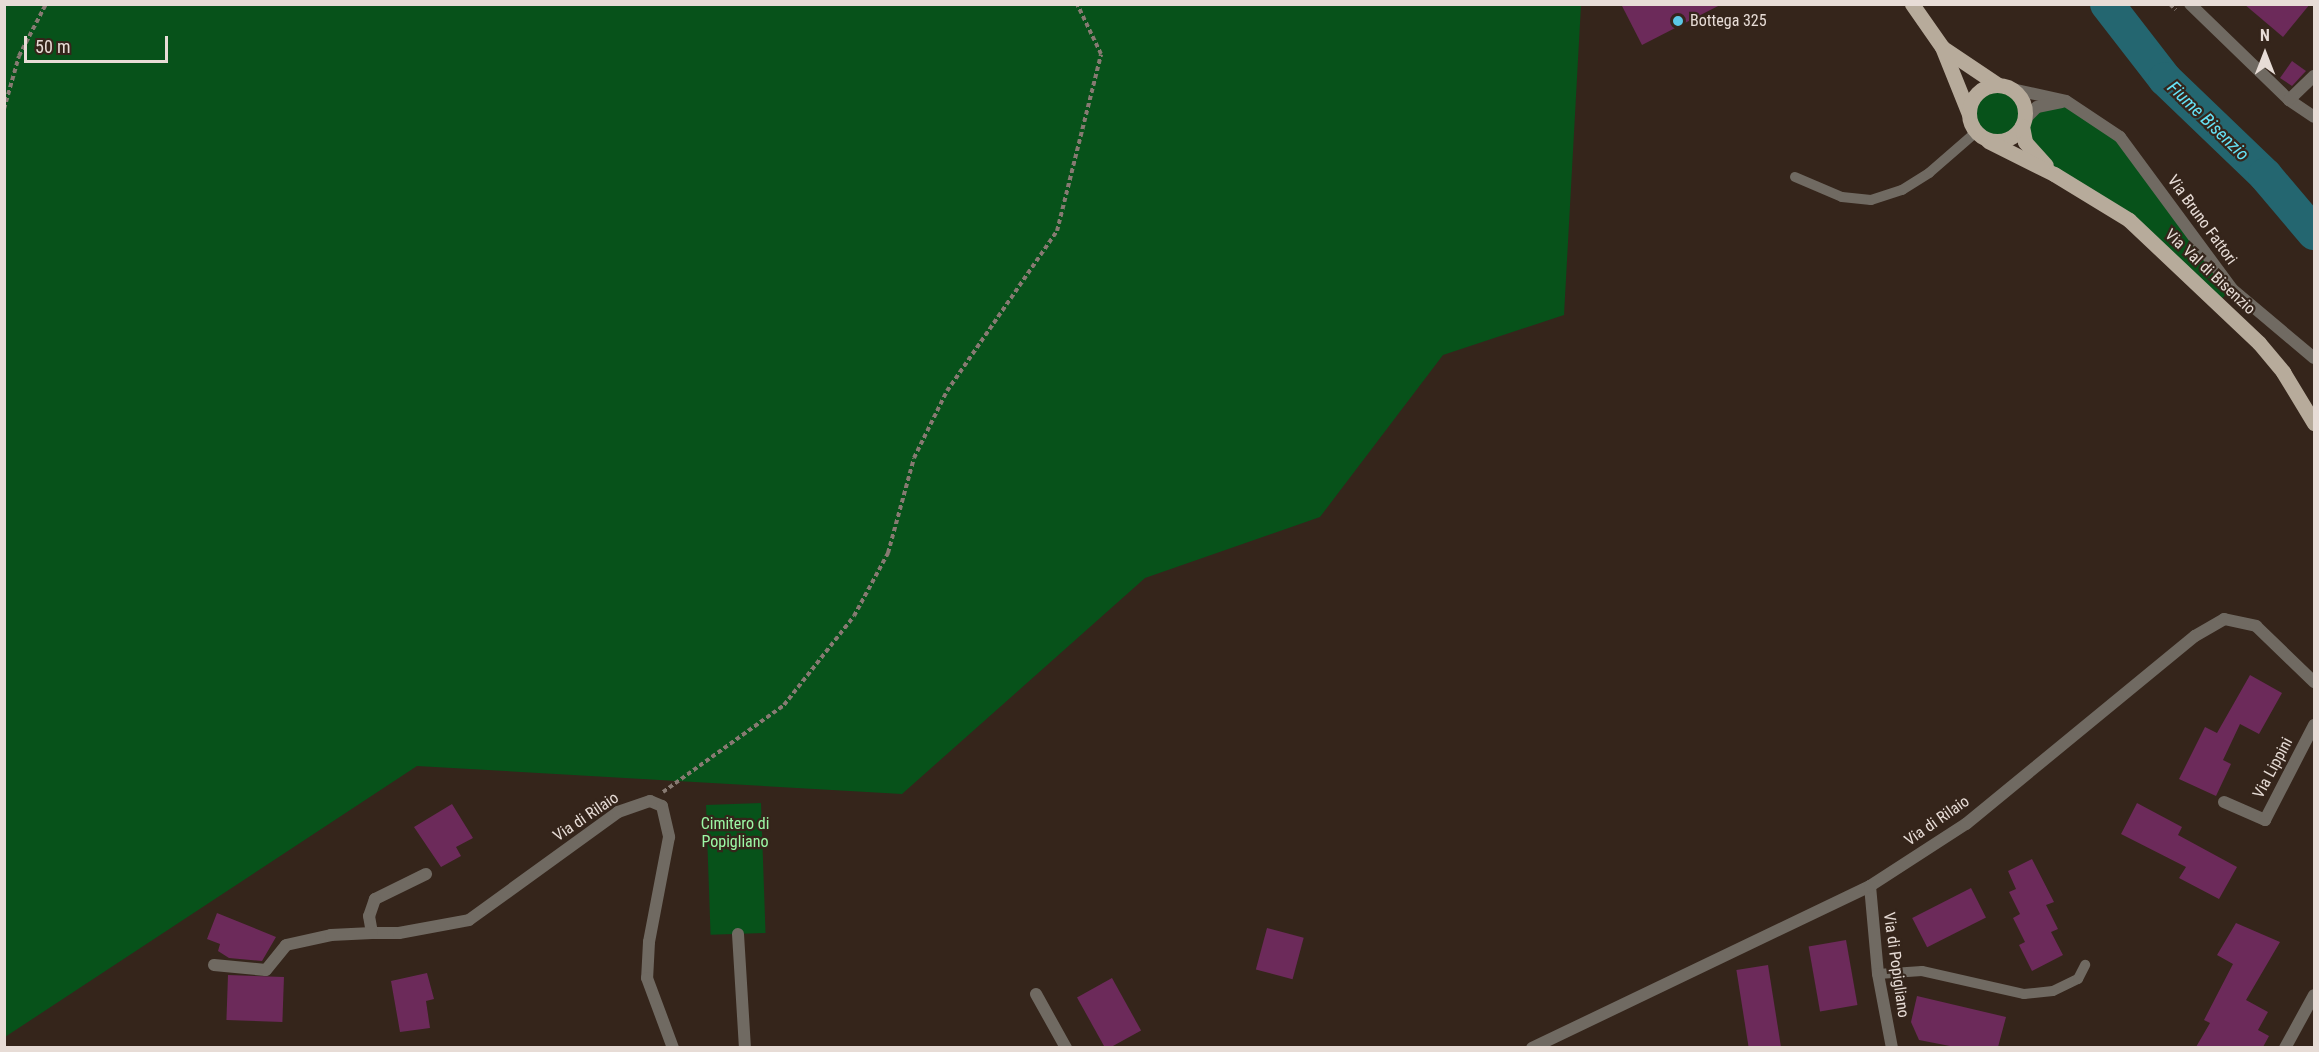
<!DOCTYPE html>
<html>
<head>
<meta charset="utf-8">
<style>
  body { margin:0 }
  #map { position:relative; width:2319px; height:1052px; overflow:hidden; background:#35251b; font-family:"Roboto Condensed",sans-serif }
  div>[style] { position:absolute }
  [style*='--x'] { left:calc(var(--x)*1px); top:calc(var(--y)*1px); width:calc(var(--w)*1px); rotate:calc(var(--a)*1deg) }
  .green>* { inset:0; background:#07521a; transform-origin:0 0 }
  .round { border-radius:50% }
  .river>* { height:34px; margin:-17px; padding:0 17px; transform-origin:17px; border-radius:17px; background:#246670 }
  .building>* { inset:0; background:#6c2a5a; transform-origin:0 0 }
  .path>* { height:4px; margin-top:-2px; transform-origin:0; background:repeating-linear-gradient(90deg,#877a72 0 4.5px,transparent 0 7.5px) }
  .service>* { height:10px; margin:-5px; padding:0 5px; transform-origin:5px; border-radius:5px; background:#706a62 }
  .pedestrian>* { height:12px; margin:-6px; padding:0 6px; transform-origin:6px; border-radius:6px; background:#706a62 }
  .minor>* { height:12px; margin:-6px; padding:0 6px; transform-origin:6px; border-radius:6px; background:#706a62 }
  .primary>* { height:15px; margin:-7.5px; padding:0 7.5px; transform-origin:7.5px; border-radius:7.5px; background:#b7ab9b }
  .primary>.ring { margin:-7.5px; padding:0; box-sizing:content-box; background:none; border:15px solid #b7ab9b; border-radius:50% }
  .dots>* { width:16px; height:16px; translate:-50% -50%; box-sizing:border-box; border:3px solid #35251b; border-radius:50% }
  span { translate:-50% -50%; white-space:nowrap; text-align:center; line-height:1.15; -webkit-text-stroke:4.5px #35251b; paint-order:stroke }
  .poi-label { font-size:16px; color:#e7dcd6 }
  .left { translate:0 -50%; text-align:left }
  .street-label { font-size:16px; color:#e7dcd6 }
  .park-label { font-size:16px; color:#9cf8a5 }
  .water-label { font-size:18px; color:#66e3f7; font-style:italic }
  .frame { position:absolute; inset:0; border:6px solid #e7dcd6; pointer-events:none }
  .north { position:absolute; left:2235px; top:24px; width:60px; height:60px; -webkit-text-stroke:4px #35251b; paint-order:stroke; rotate:0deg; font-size:16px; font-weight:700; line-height:24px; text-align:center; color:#e7dcd6 }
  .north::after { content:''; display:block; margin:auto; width:21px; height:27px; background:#e7dcd6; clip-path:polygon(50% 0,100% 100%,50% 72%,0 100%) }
  .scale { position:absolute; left:24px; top:36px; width:144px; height:27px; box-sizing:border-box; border:3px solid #e7dcd6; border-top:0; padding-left:8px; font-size:18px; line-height:21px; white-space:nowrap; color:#e7dcd6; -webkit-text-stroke:4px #35251b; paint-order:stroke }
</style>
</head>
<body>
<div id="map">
  <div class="green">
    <div style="clip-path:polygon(4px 5px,1581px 5px,1564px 315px,1443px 355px,1320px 517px,1145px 578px,902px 794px,417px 766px,5px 1037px)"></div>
    <div class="round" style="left:1971px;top:87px;width:52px;height:52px"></div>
    <div style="clip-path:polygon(2066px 105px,2118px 139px,2230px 291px,2219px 301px,2035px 151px,2027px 121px,2038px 110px)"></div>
    <div style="left:761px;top:803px;width:130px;height:55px;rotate:88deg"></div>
  </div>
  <div class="river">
    <div style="--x:2107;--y:4;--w:95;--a:52.3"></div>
    <div style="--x:2165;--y:79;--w:139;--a:43.8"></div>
    <div style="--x:2265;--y:175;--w:76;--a:49.8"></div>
  </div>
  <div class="building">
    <div style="clip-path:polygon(1621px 4px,1722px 4px,1642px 45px)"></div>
    <div style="clip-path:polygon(2244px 4px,2310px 4px,2283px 37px)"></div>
    <div style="clip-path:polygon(2292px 61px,2306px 71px,2292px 86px,2280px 78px)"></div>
    <div style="clip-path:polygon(2250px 675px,2282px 693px,2259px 734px,2240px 724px,2223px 760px,2231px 764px,2216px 796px,2179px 779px,2205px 727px,2217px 733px)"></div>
    <div style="clip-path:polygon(2137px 803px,2182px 827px,2178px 835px,2237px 867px,2219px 899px,2179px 878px,2186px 867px,2121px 834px)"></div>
    <div style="clip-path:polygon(452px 804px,473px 838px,456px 847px,461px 856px,441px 867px,414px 827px)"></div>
    <div style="clip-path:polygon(2032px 859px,2054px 902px,2046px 905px,2058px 929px,2051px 932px,2063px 955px,2032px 971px,2019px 945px,2025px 942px,2013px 918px,2020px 914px,2009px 892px,2016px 889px,2008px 871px)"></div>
    <div style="left:1971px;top:888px;width:33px;height:66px;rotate:63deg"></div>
    <div style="clip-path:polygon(217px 913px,276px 937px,262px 961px,229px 958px,218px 951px,220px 944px,207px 939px)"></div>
    <div style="clip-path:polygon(2236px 923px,2280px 942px,2246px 1000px,2268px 1012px,2258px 1030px,2269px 1036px,2263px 1047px,2196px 1047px,2210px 1023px,2204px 1020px,2233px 964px,2217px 955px)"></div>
    <div style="left:1267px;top:928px;width:38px;height:43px;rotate:15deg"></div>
    <div style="left:1846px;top:940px;width:66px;height:38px;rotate:80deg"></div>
    <div style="left:1768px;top:965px;width:83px;height:32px;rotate:81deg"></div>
    <div style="clip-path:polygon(427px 973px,434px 999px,426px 1001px,430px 1028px,400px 1032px,391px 981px)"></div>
    <div style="left:228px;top:975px;width:56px;height:45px;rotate:2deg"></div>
    <div style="left:1112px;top:978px;width:60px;height:40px;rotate:61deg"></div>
    <div style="clip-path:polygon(1917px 996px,2006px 1017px,1998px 1047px,1955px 1047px,1919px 1040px,1911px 1022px)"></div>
  </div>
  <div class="path">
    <div style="--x:2170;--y:4;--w:8;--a:45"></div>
    <div style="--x:4;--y:109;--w:55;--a:-74.2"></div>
    <div style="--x:19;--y:56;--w:59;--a:-62.6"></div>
    <div style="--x:663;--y:792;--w:149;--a:-35.7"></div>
    <div style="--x:784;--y:705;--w:113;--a:-51.8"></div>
    <div style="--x:854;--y:616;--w:72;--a:-61.6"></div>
    <div style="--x:888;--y:553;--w:98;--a:-74.7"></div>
    <div style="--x:914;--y:458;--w:75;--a:-63.8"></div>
    <div style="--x:947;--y:391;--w:194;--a:-55.5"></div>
    <div style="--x:1057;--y:231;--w:182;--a:-76"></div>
    <div style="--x:1101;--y:54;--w:55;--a:-115.6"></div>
  </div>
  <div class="service">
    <div style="--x:1795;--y:177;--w:51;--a:23.1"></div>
    <div style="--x:1842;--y:197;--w:29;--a:6"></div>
    <div style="--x:1871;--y:200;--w:33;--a:-18"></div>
    <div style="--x:1902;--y:190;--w:32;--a:-32"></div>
    <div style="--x:1929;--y:173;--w:61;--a:-41"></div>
    <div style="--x:1878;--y:974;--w:44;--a:-3.9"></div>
    <div style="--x:1922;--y:971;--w:105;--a:12.7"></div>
    <div style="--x:2024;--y:994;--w:29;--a:-6"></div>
    <div style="--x:2053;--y:991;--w:28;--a:-26"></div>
    <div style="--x:2078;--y:979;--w:16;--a:-63"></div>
  </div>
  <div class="pedestrian">
    <div style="--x:738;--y:934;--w:114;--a:86.5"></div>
  </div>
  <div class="minor">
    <div style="--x:2190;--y:4;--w:138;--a:44.1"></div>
    <div style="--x:2289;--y:100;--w:30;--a:34"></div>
    <div style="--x:2012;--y:89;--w:55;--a:12.5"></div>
    <div style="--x:2066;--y:101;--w:65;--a:33.7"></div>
    <div style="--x:2120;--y:137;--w:189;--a:53.6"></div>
    <div style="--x:2232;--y:289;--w:107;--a:40.1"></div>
    <div style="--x:2289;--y:100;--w:35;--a:-44"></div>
    <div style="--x:2024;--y:120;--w:18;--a:-45"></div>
    <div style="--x:2037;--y:107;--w:25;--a:-11"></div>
    <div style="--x:2224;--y:802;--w:45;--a:23.7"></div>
    <div style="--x:2265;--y:820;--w:107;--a:-62.7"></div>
    <div style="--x:426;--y:874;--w:57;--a:153.9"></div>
    <div style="--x:375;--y:899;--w:18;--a:109"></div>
    <div style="--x:369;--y:916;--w:17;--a:80"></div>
    <div style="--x:372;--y:933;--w:27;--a:0"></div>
    <div style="--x:399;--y:933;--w:71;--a:-10.5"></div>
    <div style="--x:469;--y:920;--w:184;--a:-35.9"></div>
    <div style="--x:618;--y:812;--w:34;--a:-19"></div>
    <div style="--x:650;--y:801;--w:13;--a:23"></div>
    <div style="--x:662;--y:806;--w:32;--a:77"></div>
    <div style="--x:669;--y:837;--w:107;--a:100.8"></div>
    <div style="--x:649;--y:942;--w:36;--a:93"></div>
    <div style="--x:647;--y:978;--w:75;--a:69.6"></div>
    <div style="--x:1870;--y:886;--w:88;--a:84.8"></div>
    <div style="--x:1878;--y:974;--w:75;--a:79.3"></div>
    <div style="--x:214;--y:965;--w:52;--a:5.5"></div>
    <div style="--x:266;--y:970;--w:32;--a:-51"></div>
    <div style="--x:286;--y:945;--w:46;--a:-12.5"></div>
    <div style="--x:331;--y:935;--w:41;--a:-2.8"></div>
    <div style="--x:1036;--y:994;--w:62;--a:60.9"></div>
    <div style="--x:1532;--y:1048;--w:375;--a:-25.6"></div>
    <div style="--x:1870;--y:886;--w:114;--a:-32.9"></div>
    <div style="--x:1966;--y:824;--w:296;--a:-39.4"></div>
    <div style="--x:2195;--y:636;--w:34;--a:-30"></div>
    <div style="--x:2224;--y:619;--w:33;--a:12"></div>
    <div style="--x:2256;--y:626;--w:81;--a:44"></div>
    <div style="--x:2285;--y:1048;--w:60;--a:-61.3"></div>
  </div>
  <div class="primary">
    <div style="--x:1912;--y:4;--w:52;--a:55.1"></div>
    <div style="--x:1942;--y:47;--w:72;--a:68.1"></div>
    <div style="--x:1943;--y:48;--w:66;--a:33.9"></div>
    <div class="ring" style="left:1969px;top:85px;width:41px;height:41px"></div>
    <div style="--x:2022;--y:126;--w:16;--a:79"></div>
    <div style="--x:2025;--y:142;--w:31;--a:48"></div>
    <div style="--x:1988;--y:141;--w:74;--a:26.6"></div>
    <div style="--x:2054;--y:174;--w:88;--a:31.5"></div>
    <div style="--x:2129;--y:220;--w:179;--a:43.4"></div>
    <div style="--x:2259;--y:343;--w:38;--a:50"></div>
    <div style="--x:2283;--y:372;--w:60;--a:58.7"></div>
  </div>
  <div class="dots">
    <div style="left:1678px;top:21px;background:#5bc8e6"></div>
  </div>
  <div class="poi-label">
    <span class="left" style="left:1690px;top:21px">Bottega 325</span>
  </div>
  <div class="street-label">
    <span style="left:2202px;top:220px;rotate:54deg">Via Bruno Fattori</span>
    <span style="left:2210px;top:272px;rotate:43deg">Via Val di Bisenzio</span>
    <span style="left:2273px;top:768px;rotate:-62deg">Via Lippini</span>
    <span style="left:586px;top:817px;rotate:-34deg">Via di Rilaio</span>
    <span style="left:1937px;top:821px;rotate:-35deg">Via di Rilaio</span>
    <span style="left:1896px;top:965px;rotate:82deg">Via di Popigliano</span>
  </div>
  <div class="park-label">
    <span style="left:735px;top:833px">Cimitero di<br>Popigliano</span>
  </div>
  <div class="water-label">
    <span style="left:2208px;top:121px;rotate:44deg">Fiume Bisenzio</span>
  </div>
  <div class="frame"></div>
  <div class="north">N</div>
  <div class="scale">50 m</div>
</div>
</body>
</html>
